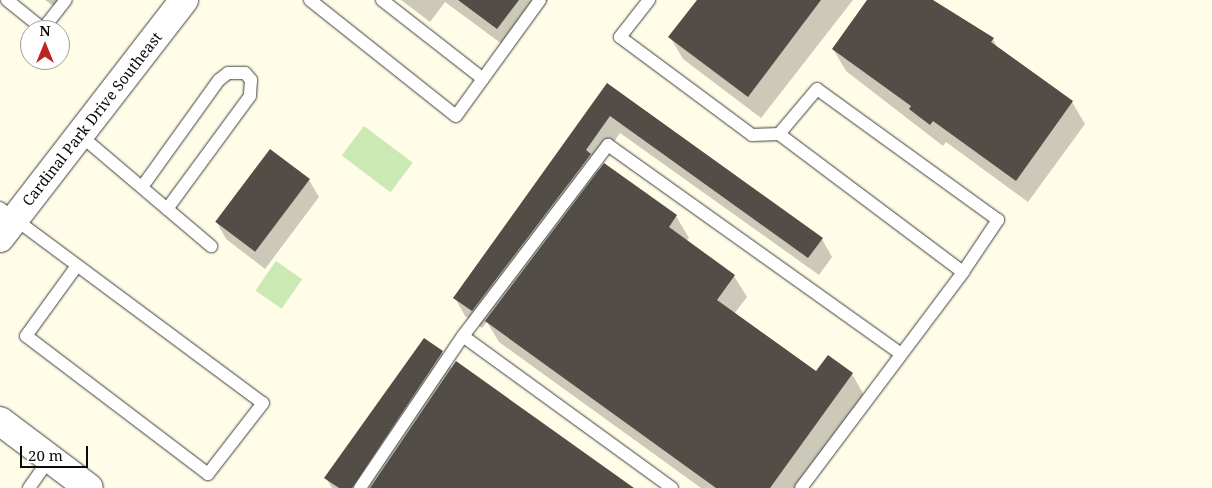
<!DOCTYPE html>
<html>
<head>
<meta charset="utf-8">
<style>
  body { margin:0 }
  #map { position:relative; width:1212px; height:488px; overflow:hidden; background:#fffce8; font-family:"Noto Serif",serif }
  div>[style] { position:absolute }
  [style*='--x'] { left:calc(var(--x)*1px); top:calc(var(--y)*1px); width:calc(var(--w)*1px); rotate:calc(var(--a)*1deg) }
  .green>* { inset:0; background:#cbe9b2; transform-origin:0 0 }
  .shadow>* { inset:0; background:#0003 }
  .building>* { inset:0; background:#534d47; transform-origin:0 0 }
  .roads { filter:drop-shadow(0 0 1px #3e3e3e) drop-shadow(0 0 1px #3e3e3e) }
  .service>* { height:12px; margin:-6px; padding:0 6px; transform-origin:6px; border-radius:6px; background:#fff }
  .tertiary>* { height:28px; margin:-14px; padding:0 14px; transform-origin:14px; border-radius:14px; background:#fff }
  span { translate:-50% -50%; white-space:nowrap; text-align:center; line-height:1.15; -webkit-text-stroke:5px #fff; paint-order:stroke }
  .street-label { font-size:15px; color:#0b0b0b }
  .north { position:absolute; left:20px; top:20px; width:50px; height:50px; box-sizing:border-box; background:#fff; border:1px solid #9d9d9d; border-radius:50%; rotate:0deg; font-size:14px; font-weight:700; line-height:20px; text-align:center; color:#0b0b0b }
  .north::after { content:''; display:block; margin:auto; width:18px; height:22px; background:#bc2521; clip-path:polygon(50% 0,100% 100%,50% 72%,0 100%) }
  .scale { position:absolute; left:20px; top:446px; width:68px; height:22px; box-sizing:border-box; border:2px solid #0b0b0b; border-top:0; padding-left:6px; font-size:15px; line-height:18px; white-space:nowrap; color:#0b0b0b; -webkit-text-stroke:4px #fff; paint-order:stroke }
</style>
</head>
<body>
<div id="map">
  <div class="green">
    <div style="left:364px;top:126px;width:61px;height:37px;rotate:37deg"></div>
    <div style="left:276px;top:261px;width:32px;height:36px;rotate:35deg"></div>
  </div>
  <div class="shadow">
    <div style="clip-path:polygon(45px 0,63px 0,56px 8px)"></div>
    <div style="clip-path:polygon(401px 0,548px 0,510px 50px,445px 2px,430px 22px)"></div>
    <div style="clip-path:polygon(698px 0,853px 0,761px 118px,683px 59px,670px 37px)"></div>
    <div style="clip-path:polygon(869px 0,930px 0,993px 39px,998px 49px,1072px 102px,1085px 124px,1028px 202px,946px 142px,943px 146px,846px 71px,833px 49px)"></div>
    <div style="clip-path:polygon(608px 85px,822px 239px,832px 257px,819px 275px,620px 133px,597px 166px,600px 171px,605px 165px,676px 216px,689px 238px,686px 241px,734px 276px,747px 297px,734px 314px,816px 373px,852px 374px,864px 395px,798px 488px,701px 488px,499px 342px,487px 322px,482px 328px,465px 316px,455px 298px)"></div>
    <div style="clip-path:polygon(309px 180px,319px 197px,265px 269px,226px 239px,216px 221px)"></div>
    <div style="clip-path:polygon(442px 352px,452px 369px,631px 488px,332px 488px,326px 478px)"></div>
  </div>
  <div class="building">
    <div style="clip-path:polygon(458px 0,519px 0,497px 29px)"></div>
    <div style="clip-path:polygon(697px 0,821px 0,748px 97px,668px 37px)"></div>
    <div style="clip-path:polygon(867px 0,933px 0,994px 38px,991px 42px,1073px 101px,1016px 181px,933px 121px,930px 125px,909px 109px,911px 106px,832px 49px)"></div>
    <div style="clip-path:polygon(607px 83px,823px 238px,808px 258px,610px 116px,586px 150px,591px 154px,472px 311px,453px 298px)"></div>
    <div style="left:270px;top:149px;width:50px;height:91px;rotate:37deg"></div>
    <div style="clip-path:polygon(604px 163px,677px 215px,669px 227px,735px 275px,717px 300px,816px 371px,828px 355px,853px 373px,770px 488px,716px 488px,485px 321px)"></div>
    <div style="clip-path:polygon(424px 338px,443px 351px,352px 488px,339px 488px,324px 478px)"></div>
    <div style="clip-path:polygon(456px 361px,547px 426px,634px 488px,370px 488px)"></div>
  </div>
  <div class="roads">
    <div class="service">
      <div style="--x:7;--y:0;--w:46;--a:38.9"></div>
      <div style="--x:43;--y:29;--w:37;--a:-52"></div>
      <div style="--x:310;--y:0;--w:186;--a:38.5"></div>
      <div style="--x:456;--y:116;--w:143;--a:-54.1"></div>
      <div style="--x:382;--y:0;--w:128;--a:38"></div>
      <div style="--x:649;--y:0;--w:47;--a:128.1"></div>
      <div style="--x:620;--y:37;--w:164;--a:36.6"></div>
      <div style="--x:752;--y:135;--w:27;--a:-2"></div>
      <div style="--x:80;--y:135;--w:172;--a:40.3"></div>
      <div style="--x:142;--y:187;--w:132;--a:-54.3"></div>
      <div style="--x:219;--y:80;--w:11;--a:-38"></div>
      <div style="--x:228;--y:73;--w:17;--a:0"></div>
      <div style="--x:245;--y:73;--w:9;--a:49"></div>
      <div style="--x:251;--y:80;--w:16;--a:94"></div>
      <div style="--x:250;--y:96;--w:140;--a:126.3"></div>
      <div style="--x:0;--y:208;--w:327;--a:36.6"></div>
      <div style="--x:263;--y:403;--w:90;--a:127.8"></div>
      <div style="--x:208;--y:474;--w:228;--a:-142.8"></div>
      <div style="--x:26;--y:336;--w:85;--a:-54.1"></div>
      <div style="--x:29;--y:488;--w:37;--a:-55"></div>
      <div style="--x:360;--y:488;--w:184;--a:-55.9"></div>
      <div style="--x:672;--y:488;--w:258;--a:-144"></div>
      <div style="--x:463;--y:336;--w:240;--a:-52.8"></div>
      <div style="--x:608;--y:145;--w:359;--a:35.5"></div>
      <div style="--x:801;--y:488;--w:270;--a:-53.1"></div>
      <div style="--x:963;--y:272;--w:63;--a:-56.1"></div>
      <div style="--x:998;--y:220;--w:223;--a:-144.1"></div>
      <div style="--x:817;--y:89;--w:59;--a:130.2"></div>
      <div style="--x:779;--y:134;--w:230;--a:36.9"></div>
    </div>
    <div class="tertiary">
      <div style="--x:0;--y:238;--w:301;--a:-52.3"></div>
      <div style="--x:0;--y:421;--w:111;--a:37"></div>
    </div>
  </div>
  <div class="street-label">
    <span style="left:92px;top:119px;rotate:-52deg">Cardinal Park Drive Southeast</span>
  </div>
  <div class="north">N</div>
  <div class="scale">20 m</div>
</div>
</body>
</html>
